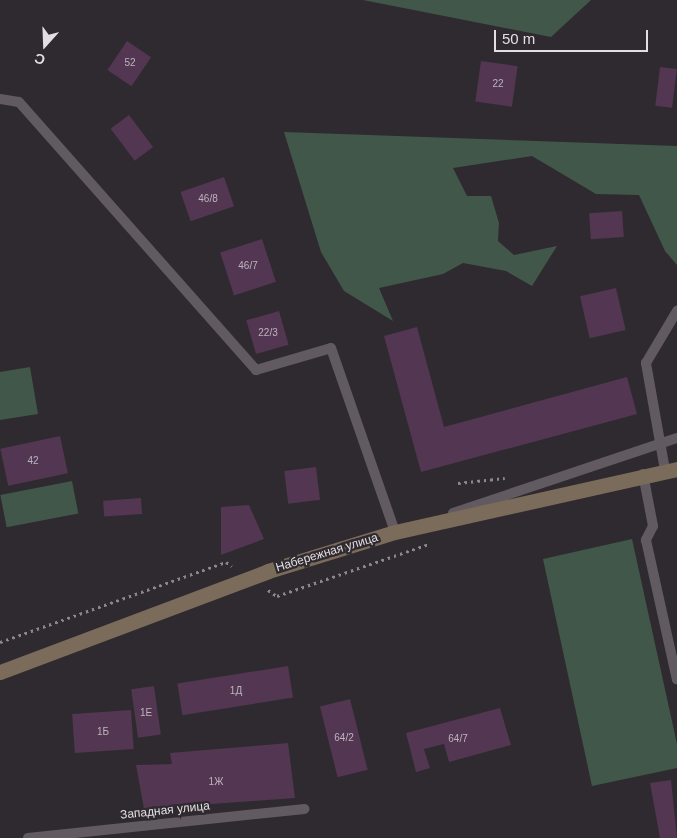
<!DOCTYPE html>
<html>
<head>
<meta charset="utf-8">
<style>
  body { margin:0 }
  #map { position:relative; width:677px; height:838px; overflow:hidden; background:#2f2a2f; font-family:Arial,sans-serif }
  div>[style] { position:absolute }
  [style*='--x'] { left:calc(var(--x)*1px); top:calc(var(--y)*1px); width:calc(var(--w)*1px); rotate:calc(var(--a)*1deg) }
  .green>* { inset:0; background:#405749; transform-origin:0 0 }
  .building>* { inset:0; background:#523652; transform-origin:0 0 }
  .path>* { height:3px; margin-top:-1.5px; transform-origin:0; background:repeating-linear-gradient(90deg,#8c878c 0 2.5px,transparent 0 6.5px) }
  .lane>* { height:10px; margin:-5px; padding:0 5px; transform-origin:5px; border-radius:5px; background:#615b61 }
  .secondary>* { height:15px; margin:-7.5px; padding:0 7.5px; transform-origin:7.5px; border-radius:7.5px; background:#7b6b5a }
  span { translate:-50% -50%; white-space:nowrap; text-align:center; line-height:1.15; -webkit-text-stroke:4.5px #2f2a2f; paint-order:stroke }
  .number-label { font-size:10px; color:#beb4be }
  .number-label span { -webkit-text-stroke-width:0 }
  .street-label { font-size:12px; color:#e2dee2 }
  .north { position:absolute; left:20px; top:20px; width:50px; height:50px; -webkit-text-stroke:4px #2f2a2f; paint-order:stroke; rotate:200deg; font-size:14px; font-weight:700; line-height:20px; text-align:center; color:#e2dee2 }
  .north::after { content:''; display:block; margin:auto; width:18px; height:22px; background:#e2dee2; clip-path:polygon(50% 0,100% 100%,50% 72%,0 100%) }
  .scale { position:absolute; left:494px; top:30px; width:154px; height:22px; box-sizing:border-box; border:2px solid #e2dee2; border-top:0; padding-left:6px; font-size:15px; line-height:18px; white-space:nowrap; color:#e2dee2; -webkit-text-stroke:4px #2f2a2f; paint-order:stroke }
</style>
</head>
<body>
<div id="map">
  <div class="green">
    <div style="clip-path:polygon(363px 0,591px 0,551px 37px)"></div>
    <div style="clip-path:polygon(284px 132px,677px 146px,677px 265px,665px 251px,639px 195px,596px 194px,532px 156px,453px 168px,467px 196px,491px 196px,499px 223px,498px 241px,514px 255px,557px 246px,532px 286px,506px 271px,463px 263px,443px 274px,379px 288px,393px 321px,344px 291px,321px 252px)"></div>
    <div style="clip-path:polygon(30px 367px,38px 414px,0 420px,0 372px)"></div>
    <div style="left:72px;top:481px;width:33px;height:73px;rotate:79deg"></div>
    <div style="clip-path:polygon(632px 539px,677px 744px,677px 768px,592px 786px,543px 559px)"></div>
  </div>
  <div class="building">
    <div style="left:127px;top:41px;width:29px;height:35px;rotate:34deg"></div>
    <div style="left:481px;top:61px;width:37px;height:41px;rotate:8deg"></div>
    <div style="left:660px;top:67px;width:17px;height:39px;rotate:7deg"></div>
    <div style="left:129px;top:115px;width:40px;height:23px;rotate:53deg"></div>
    <div style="left:224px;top:177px;width:31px;height:46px;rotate:71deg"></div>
    <div style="left:622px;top:211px;width:26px;height:33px;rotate:86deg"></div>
    <div style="left:262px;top:239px;width:45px;height:44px;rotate:72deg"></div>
    <div style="left:616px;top:288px;width:43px;height:37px;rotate:77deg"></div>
    <div style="left:279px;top:311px;width:35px;height:34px;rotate:74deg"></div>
    <div style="clip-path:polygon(417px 327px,444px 427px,627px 377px,637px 414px,421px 472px,384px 336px)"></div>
    <div style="left:60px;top:436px;width:38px;height:61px;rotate:78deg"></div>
    <div style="left:316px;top:467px;width:33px;height:32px;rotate:83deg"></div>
    <div style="left:141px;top:498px;width:16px;height:38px;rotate:86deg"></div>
    <div style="clip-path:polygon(249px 505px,264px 539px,221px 555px,221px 507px)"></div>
    <div style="left:288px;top:666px;width:32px;height:112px;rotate:81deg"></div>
    <div style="left:154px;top:686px;width:49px;height:23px;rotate:82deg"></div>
    <div style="left:350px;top:699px;width:73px;height:31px;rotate:76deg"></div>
    <div style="clip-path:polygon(500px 708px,511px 745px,449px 762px,444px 744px,424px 749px,430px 768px,416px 772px,406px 733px)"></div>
    <div style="left:131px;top:710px;width:39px;height:59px;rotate:86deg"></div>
    <div style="clip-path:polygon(288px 743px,295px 798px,144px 809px,136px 765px,172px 764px,170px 753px)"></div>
    <div style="clip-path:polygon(671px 780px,677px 838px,660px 838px,650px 783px)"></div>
  </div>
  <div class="path">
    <div style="--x:458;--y:483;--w:47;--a:-6.1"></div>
    <div style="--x:268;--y:590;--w:11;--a:34"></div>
    <div style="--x:277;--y:596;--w:161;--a:-18.9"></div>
    <div style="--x:0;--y:642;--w:240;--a:-19.5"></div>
    <div style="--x:226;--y:562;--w:7;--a:34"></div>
  </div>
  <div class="lane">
    <div style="--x:0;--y:99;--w:19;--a:9"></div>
    <div style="--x:19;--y:102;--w:358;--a:48.5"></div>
    <div style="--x:256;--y:370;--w:78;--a:-16.3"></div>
    <div style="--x:331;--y:348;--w:195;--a:70.8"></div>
    <div style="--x:395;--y:532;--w:6;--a:-18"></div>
    <div style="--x:665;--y:470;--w:109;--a:-100.1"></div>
    <div style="--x:646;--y:363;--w:61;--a:-59.2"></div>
    <div style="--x:643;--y:474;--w:53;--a:79.1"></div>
    <div style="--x:653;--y:526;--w:16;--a:117"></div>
    <div style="--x:646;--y:540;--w:143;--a:77.5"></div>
    <div style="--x:453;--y:513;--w:236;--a:-18.5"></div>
    <div style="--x:28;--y:838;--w:278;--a:-6"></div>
  </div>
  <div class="secondary">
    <div style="--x:0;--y:672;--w:286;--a:-20.6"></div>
    <div style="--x:268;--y:571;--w:133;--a:-17.1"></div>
    <div style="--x:395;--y:532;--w:289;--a:-12.6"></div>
  </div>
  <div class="number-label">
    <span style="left:130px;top:63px">52</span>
    <span style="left:498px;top:84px">22</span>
    <span style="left:208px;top:199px">46/8</span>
    <span style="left:248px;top:266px">46/7</span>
    <span style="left:268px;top:333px">22/3</span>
    <span style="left:33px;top:461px">42</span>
    <span style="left:236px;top:691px">1Д</span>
    <span style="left:146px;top:713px">1Е</span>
    <span style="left:103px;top:732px">1Б</span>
    <span style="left:344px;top:738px">64/2</span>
    <span style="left:458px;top:739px">64/7</span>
    <span style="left:216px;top:782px">1Ж</span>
  </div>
  <div class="street-label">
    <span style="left:327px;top:553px;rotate:-17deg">Набережная улица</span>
    <span style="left:165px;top:811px;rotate:-6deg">Западная улица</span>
  </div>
  <div class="north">С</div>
  <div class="scale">50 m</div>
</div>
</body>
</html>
